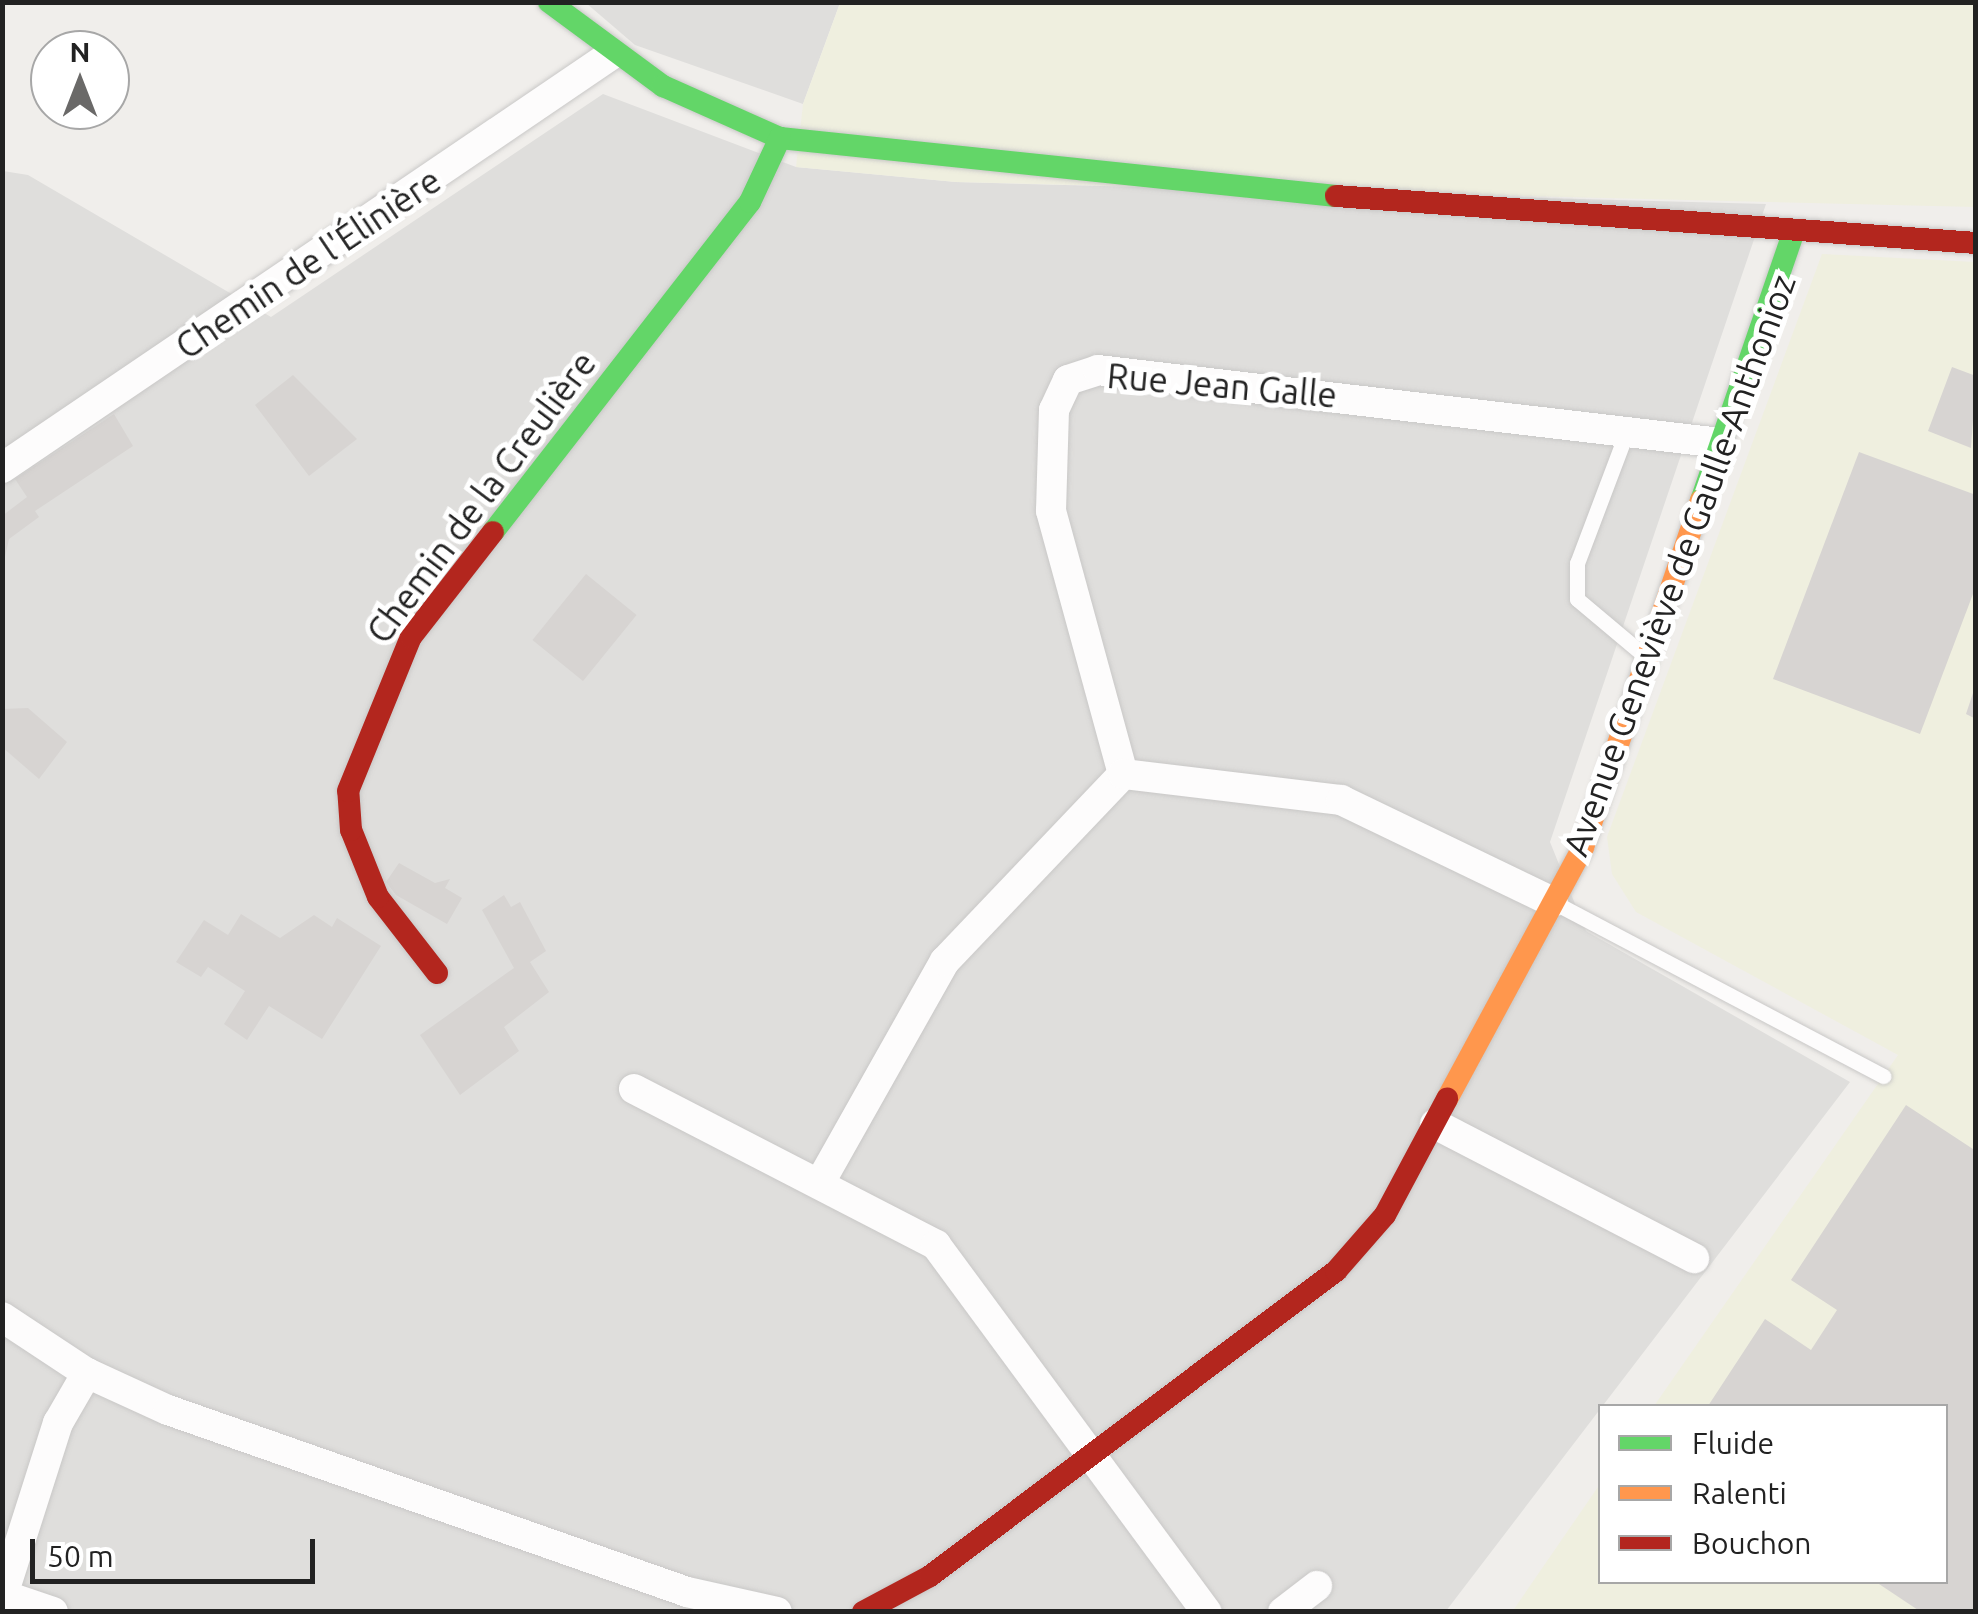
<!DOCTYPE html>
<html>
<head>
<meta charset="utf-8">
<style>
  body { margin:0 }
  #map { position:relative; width:1978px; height:1614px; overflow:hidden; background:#f0eeeb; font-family:Ubuntu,sans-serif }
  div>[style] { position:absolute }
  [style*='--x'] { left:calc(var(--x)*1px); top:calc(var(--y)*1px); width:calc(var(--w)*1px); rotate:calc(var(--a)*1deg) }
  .residential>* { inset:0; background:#dfdedc }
  .farmland>* { inset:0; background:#efefdf }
  .building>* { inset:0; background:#d7d4d2; transform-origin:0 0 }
  .roads { filter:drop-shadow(0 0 2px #c9c8c7) drop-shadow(0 0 2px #c9c8c7) }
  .lane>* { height:15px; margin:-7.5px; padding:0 7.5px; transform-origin:7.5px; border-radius:7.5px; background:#fdfcfc }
  .street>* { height:30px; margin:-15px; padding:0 15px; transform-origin:15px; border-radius:15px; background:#fdfcfc }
  .fast>* { height:22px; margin:-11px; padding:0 11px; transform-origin:11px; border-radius:11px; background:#63d668 }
  .slow>* { height:22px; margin:-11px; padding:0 11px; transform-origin:11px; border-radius:11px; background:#ff974d }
  .jam>* { height:22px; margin:-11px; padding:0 11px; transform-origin:11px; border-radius:11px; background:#b3261e }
  span { translate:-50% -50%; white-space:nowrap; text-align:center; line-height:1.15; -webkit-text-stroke:10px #fff; paint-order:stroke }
  .street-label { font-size:35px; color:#222 }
  .frame { position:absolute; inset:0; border:5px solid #222; pointer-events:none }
  .legend { position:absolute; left:1598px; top:1404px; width:350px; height:180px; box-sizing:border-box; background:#fff; border:2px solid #a7a7a7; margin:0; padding:12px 18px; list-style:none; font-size:30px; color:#222 }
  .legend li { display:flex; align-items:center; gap:20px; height:50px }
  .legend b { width:50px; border:2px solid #a7a7a7 }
  .north { position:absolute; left:30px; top:30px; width:100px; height:100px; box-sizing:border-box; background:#fff; border:2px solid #a7a7a7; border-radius:50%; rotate:0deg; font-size:28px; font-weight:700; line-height:40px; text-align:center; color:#222 }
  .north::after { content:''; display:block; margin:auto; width:35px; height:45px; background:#6a6968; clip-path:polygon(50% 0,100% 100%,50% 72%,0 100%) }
  .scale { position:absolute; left:30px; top:1539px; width:285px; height:45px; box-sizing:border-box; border:5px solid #222; border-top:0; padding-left:12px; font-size:30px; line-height:35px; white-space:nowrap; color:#222; -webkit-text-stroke:8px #fff; paint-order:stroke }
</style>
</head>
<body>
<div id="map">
  <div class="residential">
    <div style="clip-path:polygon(586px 3px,840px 3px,803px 104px,635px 45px)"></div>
    <div style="clip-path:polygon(603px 94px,796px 167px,956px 182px,1766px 204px,1550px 842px,1586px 931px,1850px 1082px,1446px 1611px,3px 1612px,3px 171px,28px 175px,271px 317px)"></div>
  </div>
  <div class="farmland">
    <div style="clip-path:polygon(840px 3px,1975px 3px,1975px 207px,956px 182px,796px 167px,803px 104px)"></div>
    <div style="clip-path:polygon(1822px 254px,1975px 262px,1975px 1611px,1512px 1612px,1600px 1484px,1600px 1582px,1946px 1582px,1946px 1406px,1654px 1406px,1898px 1055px,1636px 912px,1612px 874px,1607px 837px)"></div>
  </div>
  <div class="building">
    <div style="clip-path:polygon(1952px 367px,1976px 376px,1971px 448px,1928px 431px)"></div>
    <div style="clip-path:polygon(293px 375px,357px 439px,309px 476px,255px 405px)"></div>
    <div style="clip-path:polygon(114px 414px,133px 446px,35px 511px,39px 517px,9px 539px,2px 570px,2px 516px,27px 497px,15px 479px)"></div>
    <div style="clip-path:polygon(1859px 452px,1976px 495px,1976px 586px,1920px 734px,1773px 679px)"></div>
    <div style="left:586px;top:574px;width:65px;height:85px;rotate:39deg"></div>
    <div style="clip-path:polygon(1975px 687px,1976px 687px,1976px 719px,1966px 714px)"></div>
    <div style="clip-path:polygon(28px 708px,67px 742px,39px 779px,2px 747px,2px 709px)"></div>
    <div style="clip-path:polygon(399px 863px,435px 883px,450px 879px,445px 888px,462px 898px,447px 924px,396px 895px,386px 882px)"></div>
    <div style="clip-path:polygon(504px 895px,511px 907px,520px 902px,546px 951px,530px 962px,549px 992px,504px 1027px,519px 1051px,460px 1095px,420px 1035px,514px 968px,482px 910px)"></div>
    <div style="clip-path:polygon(241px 914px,280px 938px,314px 915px,332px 927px,337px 918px,381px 946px,322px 1039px,269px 1006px,247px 1040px,224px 1024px,245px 991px,208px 967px,201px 977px,176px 962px,204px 920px,228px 935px)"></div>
    <div style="clip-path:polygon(1906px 1105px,1976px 1151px,1976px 1612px,1921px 1612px,1876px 1582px,1946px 1582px,1946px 1406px,1708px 1406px,1765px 1319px,1811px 1350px,1837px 1310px,1791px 1280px)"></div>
  </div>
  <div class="roads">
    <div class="lane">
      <div style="--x:1627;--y:431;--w:141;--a:110.7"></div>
      <div style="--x:1577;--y:563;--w:36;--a:90"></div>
      <div style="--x:1577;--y:599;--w:89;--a:40"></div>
      <div style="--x:1557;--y:904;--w:369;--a:27.8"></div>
    </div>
    <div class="street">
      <div style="--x:2;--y:468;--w:736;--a:-34.14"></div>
      <div style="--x:1123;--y:774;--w:273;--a:-105.3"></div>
      <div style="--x:1051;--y:511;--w:101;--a:-88.3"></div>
      <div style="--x:1054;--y:410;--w:33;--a:-65"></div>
      <div style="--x:1068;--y:380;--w:32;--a:-18"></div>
      <div style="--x:1098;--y:370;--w:626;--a:6.69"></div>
      <div style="--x:634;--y:1089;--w:340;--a:27.3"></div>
      <div style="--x:936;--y:1245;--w:456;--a:53.6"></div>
      <div style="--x:1435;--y:1124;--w:292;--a:27.4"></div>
      <div style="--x:822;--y:1179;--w:250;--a:-60.6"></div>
      <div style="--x:945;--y:961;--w:258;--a:-46.4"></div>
      <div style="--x:1123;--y:774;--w:220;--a:6.8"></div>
      <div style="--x:1341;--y:800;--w:235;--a:25.7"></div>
      <div style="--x:2;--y:1317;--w:102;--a:33.4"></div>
      <div style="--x:87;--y:1373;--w:89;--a:24.6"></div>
      <div style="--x:168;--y:1410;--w:550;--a:19.32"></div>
      <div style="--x:687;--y:1592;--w:92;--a:12.5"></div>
      <div style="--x:53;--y:1612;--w:53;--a:-161.2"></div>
      <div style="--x:3;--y:1595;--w:181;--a:-72.3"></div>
      <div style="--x:58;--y:1423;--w:58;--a:-59.9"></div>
      <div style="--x:1283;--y:1612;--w:43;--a:-37.4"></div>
    </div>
    <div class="fast">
      <div style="--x:549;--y:2;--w:142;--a:36.4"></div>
      <div style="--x:663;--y:86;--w:128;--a:24"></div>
      <div style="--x:780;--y:138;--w:559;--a:5.96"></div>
      <div style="--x:1701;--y:501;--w:286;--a:-71"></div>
      <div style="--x:493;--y:532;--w:418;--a:-52.1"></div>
      <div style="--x:750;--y:202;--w:71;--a:-64.9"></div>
    </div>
    <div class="slow">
      <div style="--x:1447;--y:1099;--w:286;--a:-61.6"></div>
      <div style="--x:1583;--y:847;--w:366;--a:-71.2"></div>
    </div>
    <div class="jam">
      <div style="--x:1336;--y:196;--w:642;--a:4.2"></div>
      <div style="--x:437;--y:973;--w:96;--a:-127.8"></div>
      <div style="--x:378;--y:897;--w:72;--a:-111.9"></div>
      <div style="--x:351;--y:830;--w:39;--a:-94"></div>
      <div style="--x:348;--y:791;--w:166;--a:-67.8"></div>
      <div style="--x:411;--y:637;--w:133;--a:-52"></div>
      <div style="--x:863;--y:1612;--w:76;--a:-28.2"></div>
      <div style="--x:930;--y:1576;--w:508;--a:-36.92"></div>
      <div style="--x:1336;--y:1271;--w:74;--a:-48.8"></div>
      <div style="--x:1385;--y:1215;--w:132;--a:-61.9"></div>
    </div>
  </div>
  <div class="street-label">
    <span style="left:308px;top:263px;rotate:-34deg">Chemin de l'Élinière</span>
    <span style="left:1222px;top:385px;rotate:5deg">Rue Jean Galle</span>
    <span style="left:481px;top:497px;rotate:-53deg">Chemin de la Creulière</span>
    <span style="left:1679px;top:565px;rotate:-70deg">Avenue Geneviève de Gaulle-Anthonioz</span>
  </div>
  <div class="frame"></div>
  <ul class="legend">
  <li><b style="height:12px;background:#63d668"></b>Fluide</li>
  <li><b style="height:12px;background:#ff974d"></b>Ralenti</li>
  <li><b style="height:12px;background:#b3261e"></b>Bouchon</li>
  </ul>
  <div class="north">N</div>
  <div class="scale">50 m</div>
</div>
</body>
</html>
